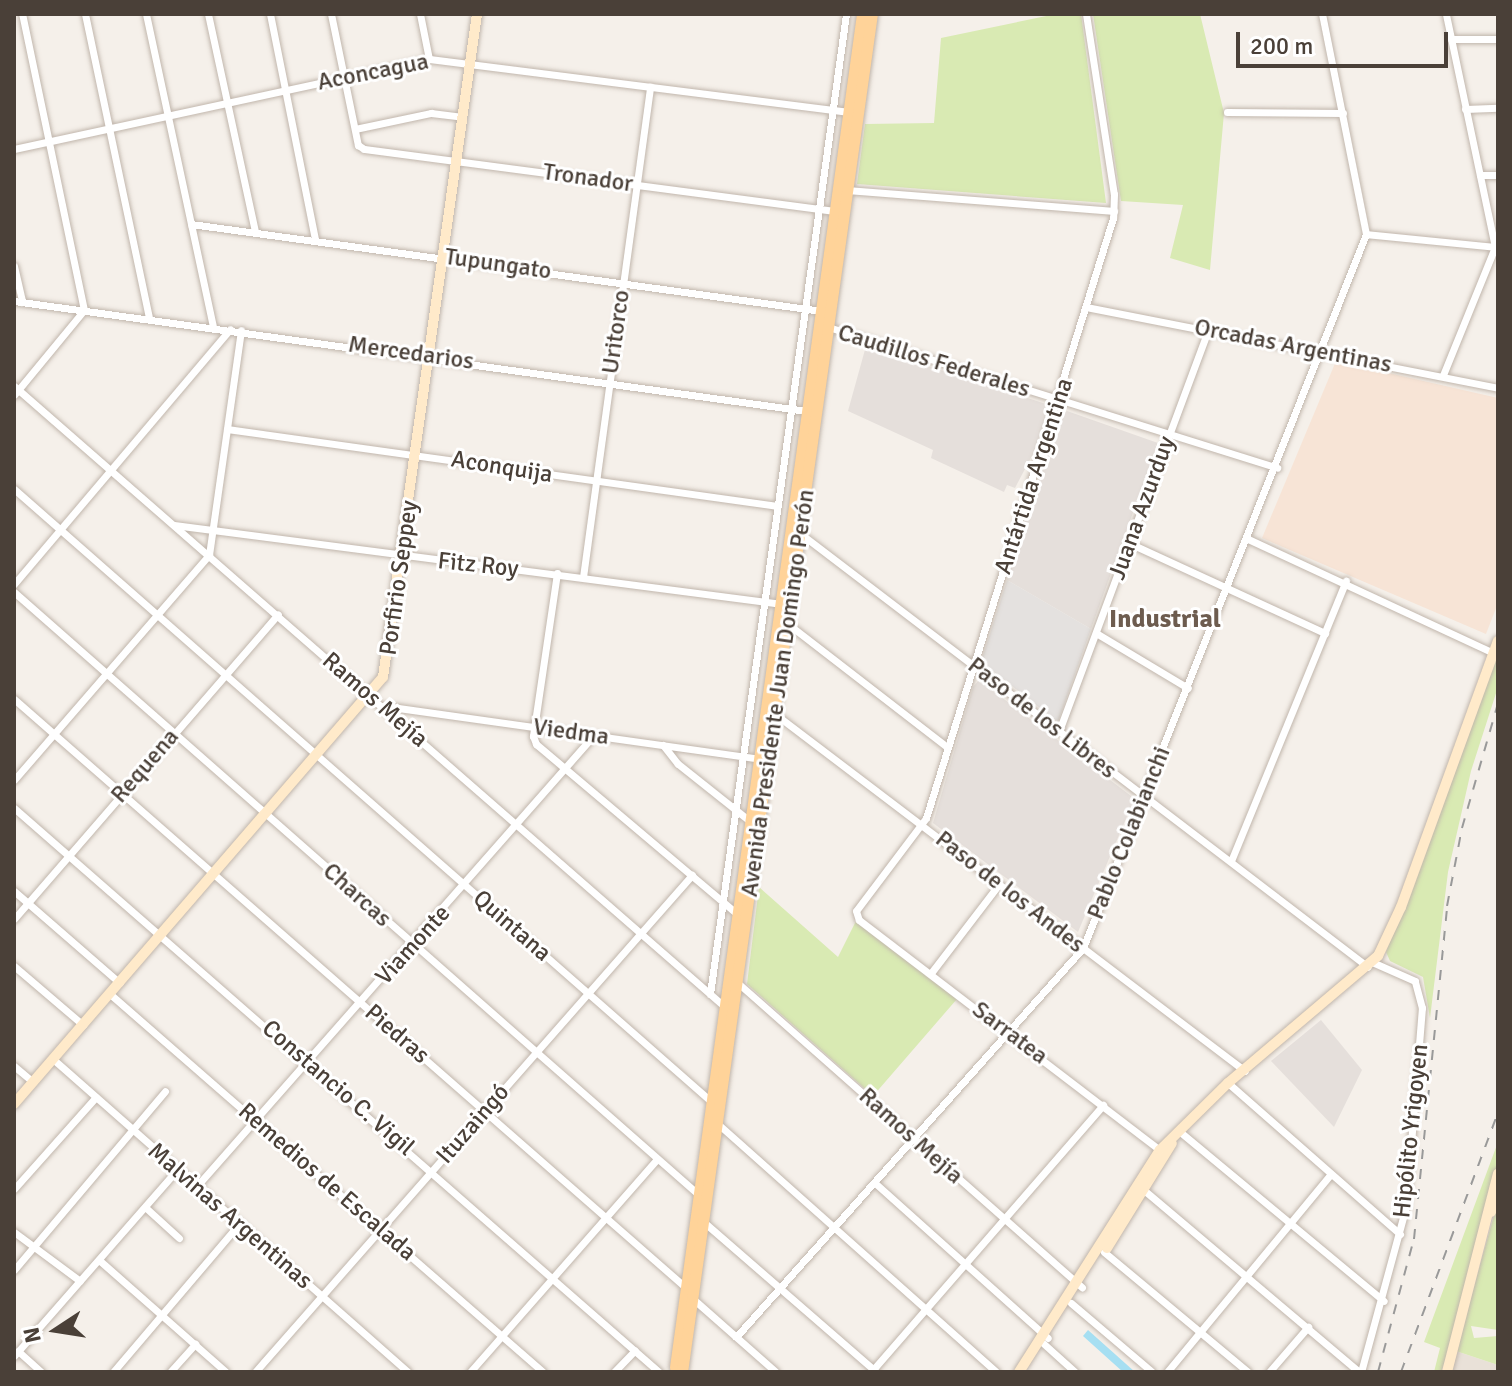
<!DOCTYPE html>
<html>
<head>
<meta charset="utf-8">
<style>
  body { margin:0 }
  #map { position:relative; width:1512px; height:1386px; overflow:hidden; background:#f5f0ea; font-family:Signika,sans-serif }
  div>[style] { position:absolute }
  [style*='--x'] { left:calc(var(--x)*1px); top:calc(var(--y)*1px); width:calc(var(--w)*1px); rotate:calc(var(--a)*1deg) }
  .residential>* { inset:0; background:#e9e1d8 }
  .commercial>* { inset:0; background:#f7e4d6 }
  .industrial>* { inset:0; background:#e5dfdb }
  .green>* { inset:0; background:#d9eab3 }
  .parking>* { inset:0; background:#e4e1df }
  .water>* { inset:0; background:#a6dff2 }
  .roads { filter:drop-shadow(0 0 2px #c1b6ac) drop-shadow(0 0 2px #c1b6ac) }
  .minor>* { height:7px; margin:-3.5px; padding:0 3.5px; transform-origin:3.5px; border-radius:3.5px; background:#fff }
  .secondary>* { height:10px; margin:-5px; padding:0 5px; transform-origin:5px; border-radius:5px; background:#ffeaca }
  .primary>* { height:11px; margin:-5.5px; padding:0 5.5px; transform-origin:5.5px; border-radius:5.5px; background:#ffd399 }
  .rail>* { height:2px; margin-top:-1px; transform-origin:0; background:repeating-linear-gradient(90deg,#999 0 10px,transparent 0 20px) }
  span { translate:-50% -50%; white-space:nowrap; text-align:center; line-height:1.15; -webkit-text-stroke:6px #fff; paint-order:stroke }
  .street-label { font-size:24px; color:#4a4038 }
  .neighbourhood-label { font-size:26px; color:#6d5c4f; font-weight:700 }
  .frame { position:absolute; inset:0; border:16px solid #4a4038; pointer-events:none }
  .north { position:absolute; left:16px; top:1290px; width:80px; height:80px; -webkit-text-stroke:6px #fff; paint-order:stroke; rotate:258deg; font-size:22px; font-weight:700; line-height:32px; text-align:center; color:#4a4038 }
  .north::after { content:''; display:block; margin:auto; width:28px; height:36px; background:#4a4038; clip-path:polygon(50% 0,100% 100%,50% 72%,0 100%) }
  .scale { position:absolute; left:1236px; top:32px; width:212px; height:36px; box-sizing:border-box; border:4px solid #4a4038; border-top:0; padding-left:10px; font-size:24px; line-height:28px; white-space:nowrap; color:#4a4038; -webkit-text-stroke:6px #fff; paint-order:stroke }
</style>
</head>
<body>
<div id="map">
  <div class="residential">
    <div style="clip-path:polygon(1456px 1351px,1498px 1365px,1498px 1372px,1451px 1372px)"></div>
  </div>
  <div class="commercial">
    <div style="clip-path:polygon(1336px 361px,1498px 398px,1498px 603px,1486px 634px,1262px 538px)"></div>
  </div>
  <div class="industrial">
    <div style="clip-path:polygon(866px 346px,1049px 405px,1035px 450px,1015px 488px,1007px 485px,1004px 492px,931px 458px,933px 450px,848px 411px)"></div>
    <div style="clip-path:polygon(1067px 411px,1158px 443px,1091px 629px,1007px 580px,1057px 417px)"></div>
    <div style="clip-path:polygon(979px 680px,1131px 796px,1133px 802px,1078px 932px,933px 823px,973px 687px)"></div>
    <div style="clip-path:polygon(1321px 1020px,1362px 1070px,1334px 1127px,1271px 1061px)"></div>
  </div>
  <div class="green">
    <div style="clip-path:polygon(1056px 14px,1081px 14px,1106px 203px,857px 184px,865px 124px,934px 123px,941px 38px)"></div>
    <div style="clip-path:polygon(1093px 14px,1200px 14px,1224px 113px,1210px 270px,1170px 258px,1183px 205px,1121px 201px)"></div>
    <div style="clip-path:polygon(1498px 651px,1498px 687px,1471px 771px,1448px 872px,1430px 1018px,1423px 977px,1390px 961px,1386px 952px)"></div>
    <div style="clip-path:polygon(759px 887px,838px 957px,856px 921px,957px 999px,873px 1096px,747px 984px)"></div>
    <div style="clip-path:polygon(1498px 1142px,1498px 1164px,1446px 1358px,1441px 1372px,1434px 1372px,1440px 1348px,1424px 1342px)"></div>
    <div style="clip-path:polygon(1498px 1201px,1498px 1330px,1471px 1326px,1474px 1338px,1498px 1336px,1498px 1365px,1456px 1351px)"></div>
  </div>
  <div class="parking">
    <div style="clip-path:polygon(1007px 580px,1091px 629px,1058px 722px,981px 662px)"></div>
  </div>
  <div class="water">
    <div style="clip-path:polygon(1088px 1330px,1135px 1372px,1123px 1372px,1083px 1336px)"></div>
  </div>
  <div class="roads">
    <div class="minor">
      <div style="--x:85;--y:14;--w:311;--a:78.1"></div>
      <div style="--x:146;--y:14;--w:319;--a:77.9"></div>
      <div style="--x:208;--y:14;--w:223;--a:77.8"></div>
      <div style="--x:270;--y:14;--w:230;--a:78.7"></div>
      <div style="--x:331;--y:14;--w:134;--a:78.4"></div>
      <div style="--x:358;--y:145;--w:7;--a:34"></div>
      <div style="--x:364;--y:149;--w:475;--a:7.5"></div>
      <div style="--x:420;--y:14;--w:46;--a:78.7"></div>
      <div style="--x:1086;--y:14;--w:182;--a:81.2"></div>
      <div style="--x:1114;--y:194;--w:24;--a:92"></div>
      <div style="--x:1113;--y:218;--w:628;--a:107.31"></div>
      <div style="--x:926;--y:818;--w:116;--a:127"></div>
      <div style="--x:856;--y:911;--w:9;--a:72"></div>
      <div style="--x:859;--y:920;--w:380;--a:37.4"></div>
      <div style="--x:1451;--y:39;--w:47;--a:0"></div>
      <div style="--x:1465;--y:109;--w:33;--a:-2"></div>
      <div style="--x:1227;--y:112;--w:116;--a:0.5"></div>
      <div style="--x:355;--y:129;--w:78;--a:-11.9"></div>
      <div style="--x:431;--y:113;--w:32;--a:7"></div>
      <div style="--x:14;--y:149;--w:425;--a:-12.2"></div>
      <div style="--x:429;--y:59;--w:422;--a:7.2"></div>
      <div style="--x:1480;--y:175;--w:18;--a:0"></div>
      <div style="--x:847;--y:190;--w:268;--a:4.5"></div>
      <div style="--x:191;--y:224;--w:637;--a:7.85"></div>
      <div style="--x:1366;--y:234;--w:131;--a:5.7"></div>
      <div style="--x:14;--y:266;--w:37;--a:77"></div>
      <div style="--x:14;--y:301;--w:801;--a:7.9"></div>
      <div style="--x:1086;--y:307;--w:420;--a:11.1"></div>
      <div style="--x:825;--y:326;--w:474;--a:17.4"></div>
      <div style="--x:1443;--y:375;--w:138;--a:-67.9"></div>
      <div style="--x:1495;--y:247;--w:238;--a:-101.9"></div>
      <div style="--x:14;--y:386;--w:945;--a:41.14"></div>
      <div style="--x:14;--y:395;--w:110;--a:-50.5"></div>
      <div style="--x:84;--y:310;--w:302;--a:-101.8"></div>
      <div style="--x:227;--y:429;--w:556;--a:7.96"></div>
      <div style="--x:14;--y:489;--w:932;--a:41.3"></div>
      <div style="--x:174;--y:525;--w:613;--a:7.4"></div>
      <div style="--x:797;--y:531;--w:718;--a:37.36"></div>
      <div style="--x:1248;--y:539;--w:271;--a:24.9"></div>
      <div style="--x:1129;--y:543;--w:216;--a:24.7"></div>
      <div style="--x:557;--y:573;--w:165;--a:98.4"></div>
      <div style="--x:533;--y:736;--w:9;--a:69"></div>
      <div style="--x:536;--y:744;--w:265;--a:40.2"></div>
      <div style="--x:583;--y:577;--w:495;--a:-82.2"></div>
      <div style="--x:14;--y:584;--w:334;--a:-49.7"></div>
      <div style="--x:14;--y:592;--w:914;--a:41.36"></div>
      <div style="--x:788;--y:624;--w:201;--a:37.7"></div>
      <div style="--x:1096;--y:633;--w:107;--a:30.9"></div>
      <div style="--x:14;--y:699;--w:894;--a:41.23"></div>
      <div style="--x:384;--y:706;--w:380;--a:8"></div>
      <div style="--x:775;--y:714;--w:590;--a:37.22"></div>
      <div style="--x:1059;--y:731;--w:428;--a:-69.6"></div>
      <div style="--x:663;--y:745;--w:24;--a:52"></div>
      <div style="--x:678;--y:764;--w:93;--a:38.5"></div>
      <div style="--x:14;--y:780;--w:298;--a:-49.1"></div>
      <div style="--x:209;--y:555;--w:227;--a:-81.9"></div>
      <div style="--x:14;--y:808;--w:857;--a:41.17"></div>
      <div style="--x:1231;--y:861;--w:303;--a:-67.7"></div>
      <div style="--x:14;--y:891;--w:140;--a:41"></div>
      <div style="--x:14;--y:919;--w:403;--a:-49.1"></div>
      <div style="--x:14;--y:966;--w:91;--a:40.5"></div>
      <div style="--x:931;--y:973;--w:112;--a:-52.6"></div>
      <div style="--x:739;--y:984;--w:458;--a:41.5"></div>
      <div style="--x:110;--y:994;--w:575;--a:41.12"></div>
      <div style="--x:710;--y:994;--w:989;--a:-82.1"></div>
      <div style="--x:53;--y:1059;--w:473;--a:41.4"></div>
      <div style="--x:14;--y:1066;--w:25;--a:40"></div>
      <div style="--x:1228;--y:1083;--w:229;--a:41.3"></div>
      <div style="--x:718;--y:1124;--w:373;--a:41.7"></div>
      <div style="--x:1179;--y:1131;--w:266;--a:39.7"></div>
      <div style="--x:875;--y:1183;--w:232;--a:41.9"></div>
      <div style="--x:196;--y:1187;--w:602;--a:-48.64"></div>
      <div style="--x:14;--y:1189;--w:123;--a:-48.3"></div>
      <div style="--x:1145;--y:1191;--w:280;--a:40.2"></div>
      <div style="--x:145;--y:1207;--w:46;--a:42.4"></div>
      <div style="--x:706;--y:1224;--w:224;--a:41"></div>
      <div style="--x:14;--y:1232;--w:82;--a:36.6"></div>
      <div style="--x:1104;--y:1252;--w:187;--a:39.8"></div>
      <div style="--x:99;--y:1260;--w:169;--a:41.4"></div>
      <div style="--x:14;--y:1270;--w:234;--a:-49.8"></div>
      <div style="--x:692;--y:1298;--w:112;--a:41.4"></div>
      <div style="--x:1071;--y:1303;--w:106;--a:40.4"></div>
      <div style="--x:736;--y:1337;--w:521;--a:-48.27"></div>
      <div style="--x:1083;--y:948;--w:768;--a:-68.38"></div>
      <div style="--x:1366;--y:234;--w:224;--a:-101.3"></div>
      <div style="--x:1044;--y:1344;--w:42;--a:42.1"></div>
      <div style="--x:18;--y:1351;--w:31;--a:42"></div>
      <div style="--x:14;--y:1356;--w:247;--a:-48.8"></div>
      <div style="--x:113;--y:1372;--w:194;--a:-49.6"></div>
      <div style="--x:170;--y:1372;--w:38;--a:-48"></div>
      <div style="--x:255;--y:1372;--w:662;--a:-48.68"></div>
      <div style="--x:470;--y:1372;--w:283;--a:-48.7"></div>
      <div style="--x:614;--y:1372;--w:30;--a:-46"></div>
      <div style="--x:871;--y:1372;--w:354;--a:-49"></div>
      <div style="--x:1167;--y:1372;--w:257;--a:-50.4"></div>
      <div style="--x:1269;--y:1372;--w:60;--a:-49.1"></div>
      <div style="--x:1361;--y:1372;--w:172;--a:-74.8"></div>
      <div style="--x:1406;--y:1206;--w:199;--a:-85.4"></div>
      <div style="--x:1422;--y:1008;--w:28;--a:-105"></div>
      <div style="--x:1415;--y:981;--w:47;--a:-156.2"></div>
    </div>
    <div class="secondary">
      <div style="--x:14;--y:1104;--w:564;--a:-49.17"></div>
      <div style="--x:383;--y:677;--w:670;--a:-81.93"></div>
      <div style="--x:1491;--y:1212;--w:18;--a:-68"></div>
      <div style="--x:1107;--y:1248;--w:123;--a:-58.2"></div>
      <div style="--x:1019;--y:1372;--w:263;--a:-57.6"></div>
      <div style="--x:1160;--y:1150;--w:95;--a:-44.6"></div>
      <div style="--x:1228;--y:1083;--w:197;--a:-40.3"></div>
      <div style="--x:1378;--y:956;--w:54;--a:-64.9"></div>
      <div style="--x:1401;--y:907;--w:283;--a:-70"></div>
      <div style="--x:1447;--y:1372;--w:205;--a:-75.6"></div>
    </div>
    <div class="primary">
      <div style="--x:675;--y:1367;--w:1366;--a:-82.13"></div>
      <div style="--x:682;--y:1372;--w:1371;--a:-82.04"></div>
    </div>
  </div>
  <div class="rail">
    <div style="--x:1378;--y:1372;--w:138;--a:-74.9"></div>
    <div style="--x:1414;--y:1239;--w:335;--a:-84.3"></div>
    <div style="--x:1447;--y:906;--w:79;--a:-79.1"></div>
    <div style="--x:1462;--y:828;--w:130;--a:-73.9"></div>
    <div style="--x:1401;--y:1372;--w:278;--a:-69.5"></div>
  </div>
  <div class="street-label">
    <span style="left:373px;top:72px;rotate:-11deg">Aconcagua</span>
    <span style="left:588px;top:178px;rotate:8deg">Tronador</span>
    <span style="left:498px;top:264px;rotate:8deg">Tupungato</span>
    <span style="left:616px;top:332px;rotate:-82deg">Uritorco</span>
    <span style="left:1293px;top:346px;rotate:11deg">Orcadas Argentinas</span>
    <span style="left:411px;top:353px;rotate:8deg">Mercedarios</span>
    <span style="left:934px;top:361px;rotate:17deg">Caudillos Federales</span>
    <span style="left:502px;top:467px;rotate:9deg">Aconquija</span>
    <span style="left:1034px;top:476px;rotate:-72deg">Antártida Argentina</span>
    <span style="left:1142px;top:508px;rotate:-70deg">Juana Azurduy</span>
    <span style="left:478px;top:565px;rotate:6deg">Fitz Roy</span>
    <span style="left:399px;top:578px;rotate:-82deg">Porfirio Seppey</span>
    <span style="left:778px;top:693px;rotate:-82deg">Avenida Presidente Juan Domingo Perón</span>
    <span style="left:375px;top:700px;rotate:41deg">Ramos Mejía</span>
    <span style="left:1042px;top:718px;rotate:38deg">Paso de los Libres</span>
    <span style="left:571px;top:732px;rotate:8deg">Viedma</span>
    <span style="left:145px;top:766px;rotate:-49deg">Requena</span>
    <span style="left:1129px;top:833px;rotate:-68deg">Pablo Colabianchi</span>
    <span style="left:1010px;top:892px;rotate:38deg">Paso de los Andes</span>
    <span style="left:357px;top:895px;rotate:42deg">Charcas</span>
    <span style="left:512px;top:926px;rotate:41deg">Quintana</span>
    <span style="left:413px;top:945px;rotate:-48deg">Viamonte</span>
    <span style="left:1010px;top:1033px;rotate:37deg">Sarratea</span>
    <span style="left:397px;top:1034px;rotate:41deg">Piedras</span>
    <span style="left:338px;top:1088px;rotate:41deg">Constancio C. Vigil</span>
    <span style="left:473px;top:1124px;rotate:-49deg">Ituzaingó</span>
    <span style="left:1411px;top:1131px;rotate:-84deg">Hipólito Yrigoyen</span>
    <span style="left:911px;top:1136px;rotate:42deg">Ramos Mejía</span>
    <span style="left:327px;top:1182px;rotate:41deg">Remedios de Escalada</span>
    <span style="left:230px;top:1216px;rotate:41deg">Malvinas Argentinas</span>
  </div>
  <div class="neighbourhood-label">
    <span style="left:1165px;top:620px">Industrial</span>
  </div>
  <div class="frame"></div>
  <div class="north">N</div>
  <div class="scale">200 m</div>
</div>
</body>
</html>
